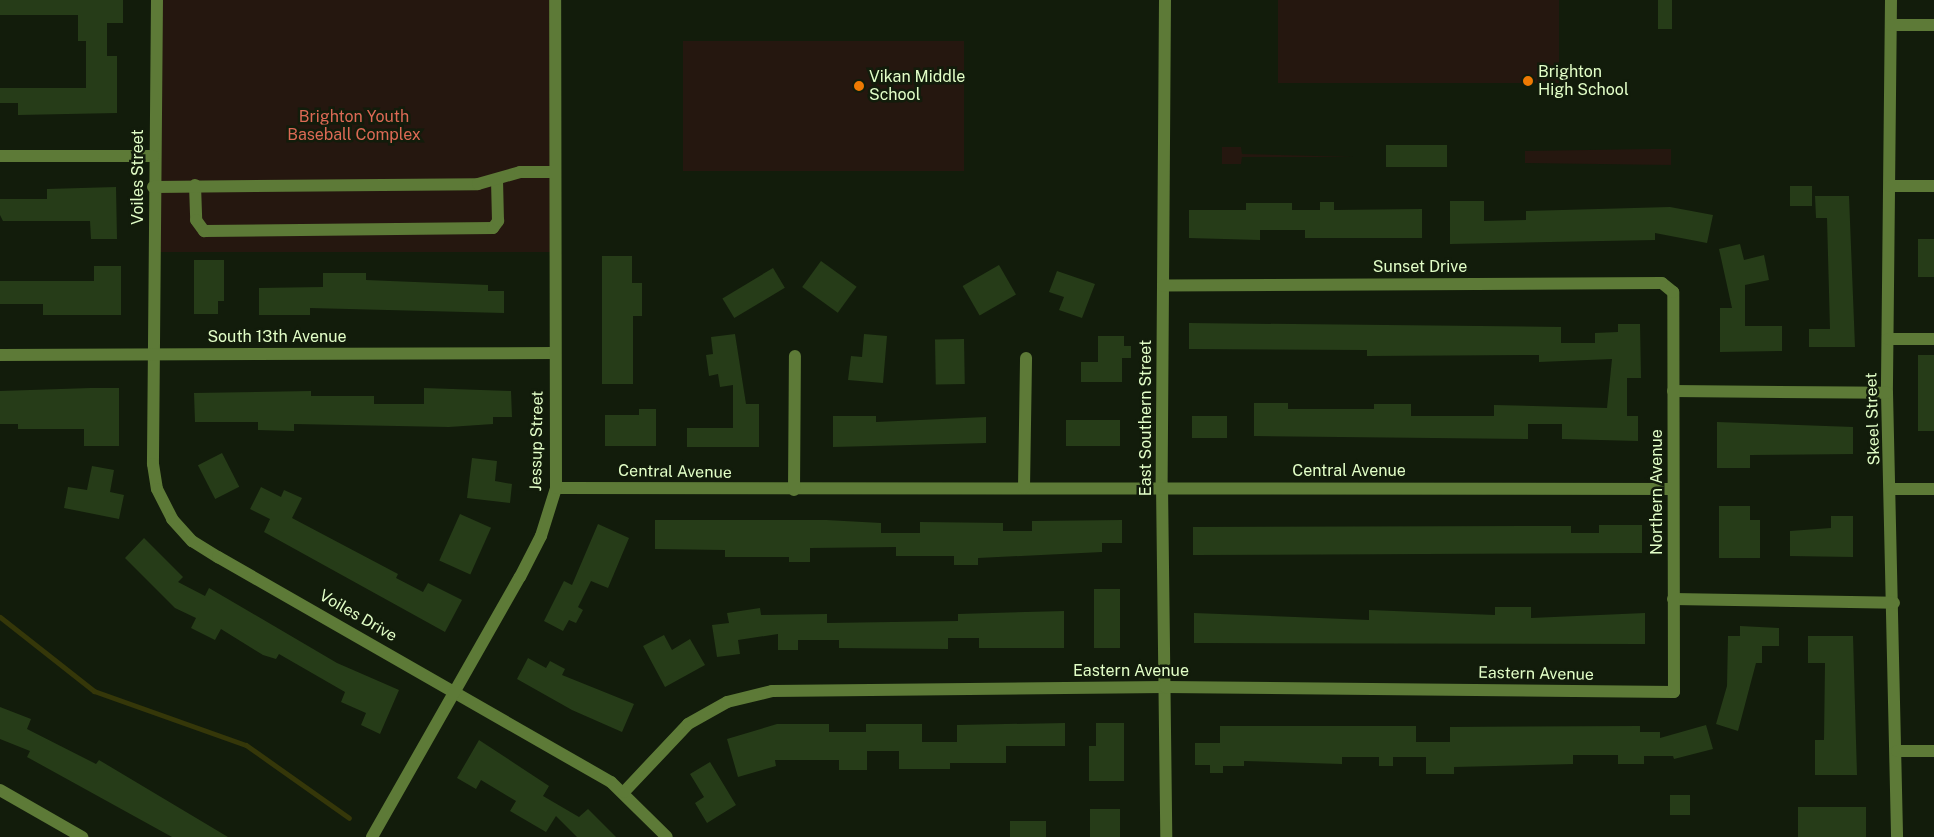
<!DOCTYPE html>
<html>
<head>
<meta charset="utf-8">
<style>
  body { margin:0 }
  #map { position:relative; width:1934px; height:837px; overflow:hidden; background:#121c0b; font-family:"Public Sans",sans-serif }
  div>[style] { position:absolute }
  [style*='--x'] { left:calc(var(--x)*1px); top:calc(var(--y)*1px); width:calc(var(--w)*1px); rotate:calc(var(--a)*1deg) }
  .green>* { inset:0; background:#25170f; transform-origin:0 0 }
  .stream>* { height:5px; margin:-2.5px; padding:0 2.5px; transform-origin:2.5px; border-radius:2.5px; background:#353709 }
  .building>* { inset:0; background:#263c18; transform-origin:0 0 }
  .minor>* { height:12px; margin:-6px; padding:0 6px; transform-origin:6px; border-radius:6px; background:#5d7a37 }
  .dots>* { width:14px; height:14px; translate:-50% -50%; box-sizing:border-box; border:2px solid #121c0b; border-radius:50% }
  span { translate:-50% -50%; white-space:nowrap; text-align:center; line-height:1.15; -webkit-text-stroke:5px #121c0b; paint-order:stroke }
  .poi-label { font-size:16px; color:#e2fec7 }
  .left { translate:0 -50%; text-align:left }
  .park-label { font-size:16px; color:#dc6a55 }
  .street-label { font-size:16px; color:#e2fec7 }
</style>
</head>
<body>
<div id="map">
  <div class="green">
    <div style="left:157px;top:0;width:398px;height:252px"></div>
    <div style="left:1278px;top:0;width:281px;height:83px"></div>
    <div style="left:683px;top:41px;width:281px;height:130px"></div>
    <div style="clip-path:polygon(1222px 147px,1241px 147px,1242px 154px,1354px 157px,1242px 157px,1241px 164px,1222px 164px)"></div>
    <div style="clip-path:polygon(1651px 149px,1671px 149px,1671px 165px,1525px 163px,1525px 151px)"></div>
  </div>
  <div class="stream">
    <div style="--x:0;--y:617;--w:120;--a:38.2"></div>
    <div style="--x:94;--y:691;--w:161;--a:19.6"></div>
    <div style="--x:246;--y:745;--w:126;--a:35.3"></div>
  </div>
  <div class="building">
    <div style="clip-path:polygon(0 0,123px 0,123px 23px,107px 23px,107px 56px,117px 56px,117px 113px,18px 115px,18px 103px,0 103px,0 88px,86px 88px,86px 41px,78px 41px,78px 15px,0 15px)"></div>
    <div style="left:1658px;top:0;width:14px;height:29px"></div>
    <div style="left:1386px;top:145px;width:61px;height:22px"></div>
    <div style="left:1790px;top:186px;width:22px;height:20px"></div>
    <div style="clip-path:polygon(116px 187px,117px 239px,91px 239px,90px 221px,3px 221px,0 215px,0 199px,47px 199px,47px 189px)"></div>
    <div style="clip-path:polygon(1815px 196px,1849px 196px,1855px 347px,1809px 347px,1809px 329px,1830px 329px,1827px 218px,1816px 218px)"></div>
    <div style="clip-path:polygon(1450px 201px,1484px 201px,1484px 221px,1526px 220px,1526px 211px,1670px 207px,1713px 215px,1707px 243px,1655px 233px,1655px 240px,1450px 244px)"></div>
    <div style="clip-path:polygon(1320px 202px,1334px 202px,1334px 210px,1422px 209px,1422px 238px,1305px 238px,1305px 230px,1260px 230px,1260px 240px,1189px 238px,1189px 210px,1246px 210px,1246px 203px,1292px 203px,1292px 210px,1320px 210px)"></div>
    <div style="left:1918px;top:239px;width:16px;height:38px"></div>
    <div style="clip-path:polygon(1740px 244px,1744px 260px,1764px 255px,1769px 280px,1745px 285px,1745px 326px,1782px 326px,1782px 351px,1720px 352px,1720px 308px,1732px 308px,1719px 249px)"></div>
    <div style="clip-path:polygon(602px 256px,632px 256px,632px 283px,642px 283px,642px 316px,633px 316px,633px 384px,602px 384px)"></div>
    <div style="clip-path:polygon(194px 260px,224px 260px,224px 301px,218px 301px,218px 314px,194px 314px)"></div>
    <div style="left:821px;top:261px;width:44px;height:32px;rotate:36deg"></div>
    <div style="left:999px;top:265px;width:34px;height:42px;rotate:60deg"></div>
    <div style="clip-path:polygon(94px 266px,121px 266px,121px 315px,43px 315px,43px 304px,0 304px,0 281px,94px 281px)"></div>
    <div style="left:773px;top:268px;width:23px;height:59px;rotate:59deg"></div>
    <div style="clip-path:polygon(1057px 271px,1095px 284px,1082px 318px,1059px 310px,1064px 297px,1049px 292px)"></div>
    <div style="clip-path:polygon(323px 273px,366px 273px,366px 280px,488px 285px,488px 291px,504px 291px,504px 313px,310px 308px,310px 315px,259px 315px,259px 288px,323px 287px)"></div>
    <div style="clip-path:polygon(1189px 323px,1561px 327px,1561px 343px,1595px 343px,1595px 333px,1618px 332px,1618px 324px,1640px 324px,1641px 378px,1627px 378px,1627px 416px,1638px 416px,1638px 441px,1562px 439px,1562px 424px,1528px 424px,1528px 439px,1254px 436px,1254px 403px,1288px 403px,1288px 409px,1374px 409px,1374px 404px,1411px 404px,1411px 416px,1494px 416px,1494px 405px,1607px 408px,1612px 359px,1539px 362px,1539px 355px,1367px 356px,1367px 350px,1189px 349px)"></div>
    <div style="clip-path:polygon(735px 334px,746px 404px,759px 404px,759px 447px,687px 447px,687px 428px,733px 428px,733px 385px,720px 387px,718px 374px,709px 376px,706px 355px,713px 354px,711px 337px)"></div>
    <div style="clip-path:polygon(864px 334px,887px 336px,883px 383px,848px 380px,851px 356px,862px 357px)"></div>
    <div style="clip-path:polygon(1098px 336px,1124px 336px,1124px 346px,1131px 346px,1131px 358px,1122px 358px,1122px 382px,1081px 382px,1081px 362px,1098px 362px)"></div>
    <div style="left:964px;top:339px;width:45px;height:29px;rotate:89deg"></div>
    <div style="left:1918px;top:355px;width:16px;height:76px"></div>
    <div style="clip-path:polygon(91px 388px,119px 388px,119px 446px,84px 446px,84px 429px,18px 429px,18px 424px,0 424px,0 391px)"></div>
    <div style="clip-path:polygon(424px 388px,511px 391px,512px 417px,493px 417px,493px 424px,449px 427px,294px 424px,294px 431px,258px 430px,258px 422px,195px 422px,194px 393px,311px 391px,311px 396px,374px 396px,374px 404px,424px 404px)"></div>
    <div style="clip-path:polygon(639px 409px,656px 409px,656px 446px,605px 446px,605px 415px,639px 415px)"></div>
    <div style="clip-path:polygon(833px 416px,876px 416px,876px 422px,986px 417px,986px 443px,833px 447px)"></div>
    <div style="left:1192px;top:416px;width:35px;height:22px"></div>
    <div style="left:1066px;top:420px;width:54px;height:26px"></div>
    <div style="clip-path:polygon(1717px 422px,1853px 427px,1853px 454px,1750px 455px,1750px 468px,1717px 468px)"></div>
    <div style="left:222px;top:453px;width:38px;height:27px;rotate:63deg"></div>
    <div style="clip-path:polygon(472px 458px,497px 461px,495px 481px,512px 484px,510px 503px,467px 498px)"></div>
    <div style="clip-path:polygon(92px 466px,114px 470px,110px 492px,124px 495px,119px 519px,64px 508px,68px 487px,87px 490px)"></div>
    <div style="clip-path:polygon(261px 487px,281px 497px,284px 490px,302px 498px,292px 518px,398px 574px,396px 578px,423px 592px,428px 583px,462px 600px,445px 632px,264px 532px,270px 519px,250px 509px)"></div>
    <div style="clip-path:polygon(1719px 506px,1750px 506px,1750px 520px,1760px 520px,1760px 558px,1719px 558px)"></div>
    <div style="left:460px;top:514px;width:34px;height:51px;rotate:24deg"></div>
    <div style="clip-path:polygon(1831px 516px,1853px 516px,1853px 557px,1790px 556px,1790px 531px,1831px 528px)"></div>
    <div style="clip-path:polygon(655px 520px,826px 520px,881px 523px,881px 533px,920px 533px,920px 522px,1003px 523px,1003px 531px,1032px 531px,1032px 521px,1122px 520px,1122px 543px,1102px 543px,1102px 552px,978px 558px,978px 565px,954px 565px,954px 556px,896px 556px,896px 547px,810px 548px,810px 562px,789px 562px,789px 557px,725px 557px,725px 550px,655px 549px)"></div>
    <div style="clip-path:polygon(598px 524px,629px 538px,608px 588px,591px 581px,578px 607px,583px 610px,576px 623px,569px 620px,563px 631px,544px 621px,564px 581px,572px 585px)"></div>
    <div style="clip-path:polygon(1599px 525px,1642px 525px,1642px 553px,1193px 555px,1193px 527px,1571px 526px,1571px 533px,1599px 533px)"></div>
    <div style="clip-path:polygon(144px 538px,183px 577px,178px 582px,205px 596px,209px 588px,337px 663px,399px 690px,380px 734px,361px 725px,366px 713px,341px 702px,345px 692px,279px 654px,276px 659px,263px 655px,221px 629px,215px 640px,191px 628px,196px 618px,175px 608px,125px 558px)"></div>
    <div style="left:1094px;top:589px;width:26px;height:59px"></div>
    <div style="clip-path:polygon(1495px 607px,1531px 607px,1531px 618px,1645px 613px,1645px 644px,1194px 643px,1194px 613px,1369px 620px,1369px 610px,1495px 615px)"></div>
    <div style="clip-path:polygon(760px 608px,761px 615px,827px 614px,827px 623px,958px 621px,958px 614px,1064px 611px,1064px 648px,979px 648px,979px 638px,948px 638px,948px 649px,839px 648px,839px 640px,798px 640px,798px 650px,778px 650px,778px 634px,738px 640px,740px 654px,717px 657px,712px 625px,729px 623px,727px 613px)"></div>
    <div style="clip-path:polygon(1740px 626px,1779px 628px,1779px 646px,1762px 646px,1762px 663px,1756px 663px,1738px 731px,1716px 724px,1727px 686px,1728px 636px,1740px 636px)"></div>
    <div style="clip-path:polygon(664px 635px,672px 650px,690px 639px,705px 665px,665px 687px,643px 646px)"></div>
    <div style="clip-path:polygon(1808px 636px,1853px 636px,1857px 775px,1815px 775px,1815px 740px,1824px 740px,1825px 663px,1808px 663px)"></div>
    <div style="clip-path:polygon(528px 658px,546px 668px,550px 661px,565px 669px,562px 675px,634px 704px,622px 732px,572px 710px,517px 679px)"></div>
    <div style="clip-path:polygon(0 707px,31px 719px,27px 729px,96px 764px,99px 760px,228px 837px,172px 837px,27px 757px,30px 751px,0 739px)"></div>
    <div style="clip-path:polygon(1065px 723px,1065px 746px,1006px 746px,1006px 763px,950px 763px,950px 769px,899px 769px,899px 751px,867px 751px,867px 770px,839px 770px,839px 760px,775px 760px,776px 766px,738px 777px,727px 739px,777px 724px,829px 724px,829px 732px,866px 732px,866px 724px,922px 724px,922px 742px,957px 742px,957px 725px)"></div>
    <div style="clip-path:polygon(1096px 723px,1124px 723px,1124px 781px,1089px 781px,1089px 746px,1096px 746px)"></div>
    <div style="clip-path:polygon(1706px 725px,1713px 749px,1674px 759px,1673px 756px,1644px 756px,1644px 764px,1618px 764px,1618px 755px,1573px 755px,1573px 764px,1454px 767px,1454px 774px,1426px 774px,1426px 757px,1393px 757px,1393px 766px,1379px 766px,1379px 757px,1342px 757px,1342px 764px,1244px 761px,1244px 766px,1223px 766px,1223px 773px,1210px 773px,1210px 765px,1195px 765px,1195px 743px,1220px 743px,1220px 726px,1416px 726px,1416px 742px,1450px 742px,1450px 727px,1640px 726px,1640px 732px,1660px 732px,1660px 738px)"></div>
    <div style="clip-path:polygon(479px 740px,549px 786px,543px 796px,579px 817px,588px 809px,616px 837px,577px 837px,556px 816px,546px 832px,510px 811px,516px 801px,481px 780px,476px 789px,457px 778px)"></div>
    <div style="clip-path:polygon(710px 762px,736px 805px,707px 823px,695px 803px,704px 797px,690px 774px)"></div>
    <div style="left:1670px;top:795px;width:20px;height:20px"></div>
    <div style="left:1798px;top:807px;width:68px;height:30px"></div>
    <div style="left:1090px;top:809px;width:30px;height:28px"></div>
    <div style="left:1010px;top:821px;width:36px;height:16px"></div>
  </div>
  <div class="minor">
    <div style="--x:157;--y:0;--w:464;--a:90.5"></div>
    <div style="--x:153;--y:464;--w:25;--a:81"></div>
    <div style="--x:157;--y:489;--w:34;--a:63"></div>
    <div style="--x:172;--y:519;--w:30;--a:48"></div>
    <div style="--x:192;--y:541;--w:31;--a:32"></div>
    <div style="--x:218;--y:557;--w:453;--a:29.8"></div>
    <div style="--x:611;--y:782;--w:78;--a:44.5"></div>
    <div style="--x:1165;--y:0;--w:485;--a:90.4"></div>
    <div style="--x:1162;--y:485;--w:352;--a:89.3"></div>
    <div style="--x:1891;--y:0;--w:393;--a:90.6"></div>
    <div style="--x:1887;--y:393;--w:444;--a:88.7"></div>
    <div style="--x:1891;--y:25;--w:43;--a:0"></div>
    <div style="--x:0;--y:156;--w:153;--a:0"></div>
    <div style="--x:195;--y:185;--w:35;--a:88"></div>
    <div style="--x:196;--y:220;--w:14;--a:54"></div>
    <div style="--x:204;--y:231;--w:289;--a:-0.6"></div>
    <div style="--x:493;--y:228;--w:9;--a:-54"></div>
    <div style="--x:498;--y:221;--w:40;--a:-91.4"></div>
    <div style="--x:1890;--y:186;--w:44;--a:0"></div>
    <div style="--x:153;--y:187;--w:325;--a:-0.5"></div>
    <div style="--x:478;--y:184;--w:44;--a:-15.9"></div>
    <div style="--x:520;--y:172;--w:34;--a:0"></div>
    <div style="--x:1888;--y:339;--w:46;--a:0"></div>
    <div style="--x:0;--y:355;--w:555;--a:-0.21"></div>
    <div style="--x:1673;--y:391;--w:214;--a:0.5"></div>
    <div style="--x:556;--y:488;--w:1117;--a:0.05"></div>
    <div style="--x:1024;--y:488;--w:130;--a:-89.1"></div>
    <div style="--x:1892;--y:489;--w:42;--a:0"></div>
    <div style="--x:794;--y:490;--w:134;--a:-89.6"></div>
    <div style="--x:1673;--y:599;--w:221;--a:1"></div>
    <div style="--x:1897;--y:751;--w:37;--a:0"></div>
    <div style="--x:0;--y:790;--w:95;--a:29.8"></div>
    <div style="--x:624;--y:792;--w:93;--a:-46.7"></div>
    <div style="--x:688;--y:724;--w:45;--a:-29.4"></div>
    <div style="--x:727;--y:702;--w:46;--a:-13.7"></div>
    <div style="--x:772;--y:691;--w:393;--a:-0.6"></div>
    <div style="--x:1165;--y:687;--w:509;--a:0.56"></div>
    <div style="--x:1674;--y:692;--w:400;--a:-90.1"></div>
    <div style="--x:1673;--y:292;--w:14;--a:-141"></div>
    <div style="--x:1662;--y:283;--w:499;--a:179.7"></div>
    <div style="--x:372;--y:837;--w:299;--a:-60.4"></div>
    <div style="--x:520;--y:577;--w:46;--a:-62.9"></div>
    <div style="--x:541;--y:536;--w:50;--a:-72.6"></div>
    <div style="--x:556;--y:488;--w:488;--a:-90.1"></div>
  </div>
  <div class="dots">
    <div style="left:1528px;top:81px;background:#ee7903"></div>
    <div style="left:859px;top:86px;background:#ee7903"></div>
  </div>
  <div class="poi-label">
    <span class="left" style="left:1538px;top:81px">Brighton<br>High School</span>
    <span class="left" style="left:869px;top:86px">Vikan Middle<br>School</span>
  </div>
  <div class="park-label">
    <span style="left:354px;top:126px">Brighton Youth<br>Baseball Complex</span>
  </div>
  <div class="street-label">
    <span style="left:138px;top:177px;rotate:-90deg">Voiles Street</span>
    <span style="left:1420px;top:267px">Sunset Drive</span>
    <span style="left:277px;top:337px">South 13th Avenue</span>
    <span style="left:1146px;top:418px;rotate:-90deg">East Southern Street</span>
    <span style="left:1873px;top:419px;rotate:-92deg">Skeel Street</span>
    <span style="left:537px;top:441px;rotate:-89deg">Jessup Street</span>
    <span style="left:1349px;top:471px">Central Avenue</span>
    <span style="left:675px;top:472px;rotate:1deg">Central Avenue</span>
    <span style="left:1657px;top:492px;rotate:-90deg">Northern Avenue</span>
    <span style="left:358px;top:616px;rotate:30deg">Voiles Drive</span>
    <span style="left:1131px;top:671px">Eastern Avenue</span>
    <span style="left:1536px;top:674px;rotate:1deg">Eastern Avenue</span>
  </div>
</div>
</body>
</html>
